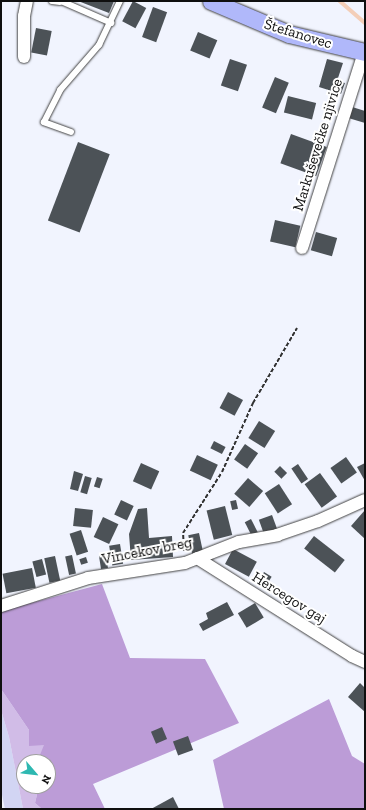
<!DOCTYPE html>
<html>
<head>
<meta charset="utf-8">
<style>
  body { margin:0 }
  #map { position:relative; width:366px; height:810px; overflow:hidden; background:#f1f4fe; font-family:"Zilla Slab",serif }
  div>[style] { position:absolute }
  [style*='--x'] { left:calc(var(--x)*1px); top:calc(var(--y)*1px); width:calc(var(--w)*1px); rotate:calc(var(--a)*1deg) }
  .farmland>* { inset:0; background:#d2d5f3 }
  .green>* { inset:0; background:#d1bce7 }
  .forest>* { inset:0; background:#bc9cd7 }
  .stream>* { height:3.5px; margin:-1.75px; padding:0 1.75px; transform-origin:1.75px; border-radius:1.75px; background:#f3ceb8 }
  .building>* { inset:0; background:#4c5257; transform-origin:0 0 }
  .path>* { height:2px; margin-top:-1px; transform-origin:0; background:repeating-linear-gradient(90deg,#313131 0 4px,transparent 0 6px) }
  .roads { filter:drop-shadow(0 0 1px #424242) drop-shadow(0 0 1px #424242) }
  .lane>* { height:6px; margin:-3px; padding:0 3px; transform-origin:3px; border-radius:3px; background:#fff }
  .street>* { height:12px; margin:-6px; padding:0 6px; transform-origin:6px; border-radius:6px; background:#fff }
  .secondary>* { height:17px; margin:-8.5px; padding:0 8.5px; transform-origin:8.5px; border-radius:8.5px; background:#b0b8fa }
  span { translate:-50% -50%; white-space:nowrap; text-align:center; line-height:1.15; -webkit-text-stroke:4px #fff; paint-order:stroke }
  .street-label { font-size:15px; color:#0f0f0f }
  .frame { position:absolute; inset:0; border:2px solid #0f0f0f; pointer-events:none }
  .north { position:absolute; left:16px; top:754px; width:40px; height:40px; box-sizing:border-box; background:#fff; border:1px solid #9f9f9f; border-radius:50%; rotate:118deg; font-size:11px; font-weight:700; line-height:16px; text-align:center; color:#0f0f0f }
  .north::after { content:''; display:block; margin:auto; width:14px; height:18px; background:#2eb8b1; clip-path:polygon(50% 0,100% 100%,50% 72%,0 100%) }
</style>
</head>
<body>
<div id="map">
  <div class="farmland">
    <div style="clip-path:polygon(1px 710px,9px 737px,23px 809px,5px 809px,1px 790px)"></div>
  </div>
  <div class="green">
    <div style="clip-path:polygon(1px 689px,29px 730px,45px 745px,37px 762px,24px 762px,24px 786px,39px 786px,35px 803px,42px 809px,23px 809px,9px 737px,1px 710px)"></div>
  </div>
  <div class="forest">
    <div style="clip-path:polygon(102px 584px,130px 658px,205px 659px,239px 723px,93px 784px,105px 809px,42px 809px,35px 803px,39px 786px,48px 786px,48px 762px,37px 762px,44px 745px,29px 746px,29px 730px,1px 689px,1px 611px)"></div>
    <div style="clip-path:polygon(329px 699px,352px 756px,365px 764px,365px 809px,224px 809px,213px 760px)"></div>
  </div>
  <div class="stream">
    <div style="--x:340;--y:1;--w:33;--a:41"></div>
  </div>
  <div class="building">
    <div style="clip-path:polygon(78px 1px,114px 1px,109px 13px)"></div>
    <div style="left:133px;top:1px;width:15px;height:23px;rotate:28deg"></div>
    <div style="left:153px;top:7px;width:15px;height:32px;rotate:20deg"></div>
    <div style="left:36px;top:28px;width:16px;height:25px;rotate:11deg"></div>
    <div style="left:198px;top:32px;width:21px;height:20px;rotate:23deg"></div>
    <div style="left:230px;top:59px;width:18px;height:28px;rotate:19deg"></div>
    <div style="clip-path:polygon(327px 59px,343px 63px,337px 81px,345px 83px,341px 94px,319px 87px)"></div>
    <div style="left:275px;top:77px;width:15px;height:33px;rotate:23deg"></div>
    <div style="left:288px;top:96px;width:29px;height:17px;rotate:14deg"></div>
    <div style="clip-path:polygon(349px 106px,365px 111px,365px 123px,345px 117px)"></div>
    <div style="left:291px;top:134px;width:38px;height:31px;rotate:20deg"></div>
    <div style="left:78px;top:142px;width:34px;height:84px;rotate:21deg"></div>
    <div style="left:275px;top:220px;width:26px;height:22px;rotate:13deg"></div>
    <div style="left:316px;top:232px;width:22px;height:19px;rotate:16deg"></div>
    <div style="left:228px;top:392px;width:17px;height:18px;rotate:28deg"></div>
    <div style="left:259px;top:421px;width:19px;height:20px;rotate:32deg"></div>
    <div style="left:214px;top:441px;width:13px;height:8px;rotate:27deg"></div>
    <div style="left:245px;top:444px;width:16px;height:19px;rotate:35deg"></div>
    <div style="left:197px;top:455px;width:23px;height:17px;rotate:25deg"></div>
    <div style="left:346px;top:457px;width:19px;height:19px;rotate:55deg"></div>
    <div style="left:141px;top:463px;width:20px;height:20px;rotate:24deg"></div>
    <div style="clip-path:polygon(365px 463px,365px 481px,357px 467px)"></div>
    <div style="left:298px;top:464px;width:18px;height:8px;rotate:56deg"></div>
    <div style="left:280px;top:466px;width:10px;height:8px;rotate:45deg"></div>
    <div style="clip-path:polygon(74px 471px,83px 474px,78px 491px,70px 489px)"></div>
    <div style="left:320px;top:473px;width:29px;height:19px;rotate:54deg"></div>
    <div style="left:85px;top:476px;width:7px;height:17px;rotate:16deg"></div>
    <div style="left:97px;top:477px;width:6px;height:10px;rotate:18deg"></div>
    <div style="left:248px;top:478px;width:20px;height:21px;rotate:41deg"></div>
    <div style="left:279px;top:484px;width:24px;height:17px;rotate:57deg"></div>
    <div style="left:121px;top:500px;width:14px;height:16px;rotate:25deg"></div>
    <div style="left:236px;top:500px;width:9px;height:6px;rotate:77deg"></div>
    <div style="left:225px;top:506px;width:30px;height:19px;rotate:76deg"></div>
    <div style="left:75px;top:508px;width:18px;height:18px;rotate:6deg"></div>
    <div style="clip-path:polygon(147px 508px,149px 538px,172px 536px,173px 557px,131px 560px,129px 534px,138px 509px)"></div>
    <div style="clip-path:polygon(365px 510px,365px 539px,351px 526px)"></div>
    <div style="left:272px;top:515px;width:15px;height:14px;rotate:70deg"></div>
    <div style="left:103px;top:517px;width:17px;height:22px;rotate:25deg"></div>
    <div style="left:251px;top:519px;width:16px;height:7px;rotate:63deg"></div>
    <div style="left:81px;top:530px;width:23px;height:12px;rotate:72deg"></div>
    <div style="left:199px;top:533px;width:19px;height:11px;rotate:78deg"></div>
    <div style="left:314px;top:536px;width:39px;height:16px;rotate:38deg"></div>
    <div style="left:120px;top:544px;width:20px;height:11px;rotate:81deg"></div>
    <div style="left:233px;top:549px;width:27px;height:17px;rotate:28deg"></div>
    <div style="clip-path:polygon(105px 554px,108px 568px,101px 569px,99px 556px)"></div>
    <div style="left:72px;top:555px;width:19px;height:7px;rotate:78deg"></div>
    <div style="left:55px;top:556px;width:25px;height:11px;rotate:78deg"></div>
    <div style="left:86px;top:557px;width:6px;height:7px;rotate:72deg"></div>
    <div style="left:42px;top:559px;width:16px;height:10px;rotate:75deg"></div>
    <div style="left:32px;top:568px;width:20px;height:30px;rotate:79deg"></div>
    <div style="left:264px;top:572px;width:9px;height:14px;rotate:32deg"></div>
    <div style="clip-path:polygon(227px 602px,234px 615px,203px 631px,199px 624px,208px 619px,206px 613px)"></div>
    <div style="left:255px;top:603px;width:17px;height:20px;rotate:59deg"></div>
    <div style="clip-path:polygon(360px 683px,365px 688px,365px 712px,348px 697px)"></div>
    <div style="left:162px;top:727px;width:13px;height:12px;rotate:67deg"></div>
    <div style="left:188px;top:736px;width:15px;height:16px;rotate:70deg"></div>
    <div style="clip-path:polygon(173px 797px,179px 809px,151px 809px)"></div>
  </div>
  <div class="path">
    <div style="--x:184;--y:551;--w:18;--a:-93"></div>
    <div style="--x:183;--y:533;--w:72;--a:-57.4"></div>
    <div style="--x:222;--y:472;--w:76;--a:-65.8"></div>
    <div style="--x:253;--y:403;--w:87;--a:-59.6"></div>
  </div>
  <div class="roads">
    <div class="lane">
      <div style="--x:52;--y:1;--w:8;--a:7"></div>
      <div style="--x:61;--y:1;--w:55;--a:23.7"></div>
      <div style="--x:71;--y:132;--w:29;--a:-160"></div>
      <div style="--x:44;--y:122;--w:36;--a:-63"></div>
      <div style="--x:60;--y:90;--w:60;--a:-49.1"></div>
      <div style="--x:99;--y:45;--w:49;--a:-64.5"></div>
    </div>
    <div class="street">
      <div style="--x:24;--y:57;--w:41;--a:-90"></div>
      <div style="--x:24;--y:16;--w:15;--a:-79"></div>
      <div style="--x:302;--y:248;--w:206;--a:-72.4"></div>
      <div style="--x:197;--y:558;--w:183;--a:32.3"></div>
      <div style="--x:352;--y:656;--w:14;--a:25"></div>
      <div style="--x:1;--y:606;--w:91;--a:-17.8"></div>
      <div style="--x:88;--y:578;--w:98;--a:-8.8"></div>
      <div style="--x:185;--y:563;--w:58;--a:-21.3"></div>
      <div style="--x:239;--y:542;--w:39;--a:-10"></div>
      <div style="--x:277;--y:535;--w:43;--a:-18.9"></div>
      <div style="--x:318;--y:521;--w:51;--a:-24.1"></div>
    </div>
    <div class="secondary">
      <div style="--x:211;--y:1;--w:85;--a:22.9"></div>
      <div style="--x:289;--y:34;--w:78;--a:13.3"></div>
    </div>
  </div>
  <div class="street-label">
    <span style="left:298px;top:34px;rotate:17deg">Štefanovec</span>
    <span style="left:318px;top:145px;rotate:-73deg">Markuševečke njivice</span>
    <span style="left:147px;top:551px;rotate:-11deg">Vincekov breg</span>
    <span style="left:289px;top:598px;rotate:32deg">Hercegov gaj</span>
  </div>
  <div class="frame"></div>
  <div class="north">N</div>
</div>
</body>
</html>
